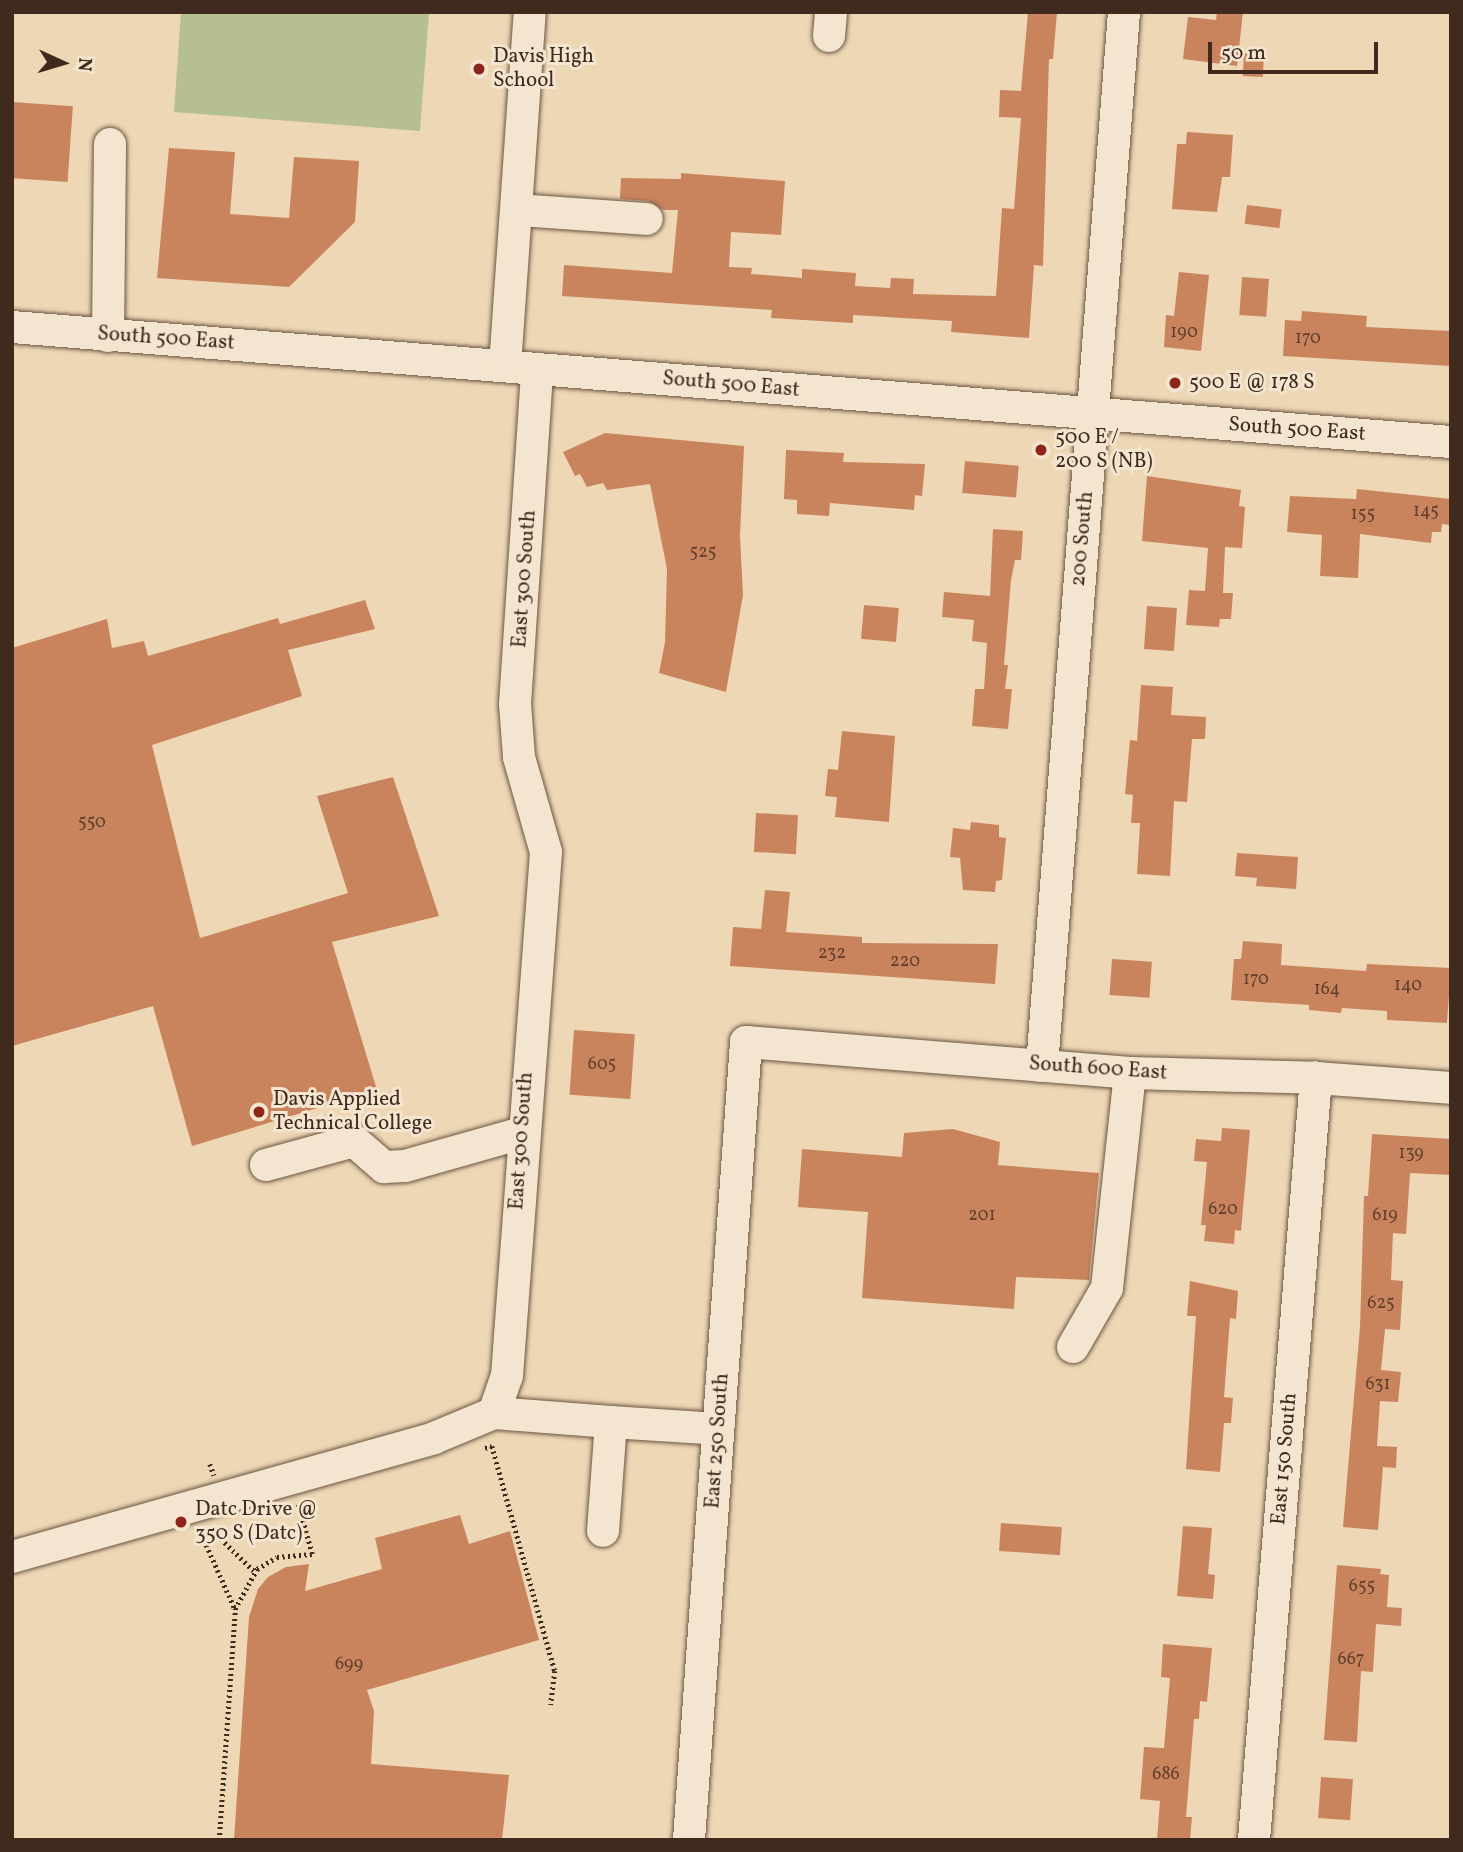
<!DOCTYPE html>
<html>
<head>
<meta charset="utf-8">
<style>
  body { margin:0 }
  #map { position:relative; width:1463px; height:1852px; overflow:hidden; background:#edd7b5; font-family:Vollkorn,serif }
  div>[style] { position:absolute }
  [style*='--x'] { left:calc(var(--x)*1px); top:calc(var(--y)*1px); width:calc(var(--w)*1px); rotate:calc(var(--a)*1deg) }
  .green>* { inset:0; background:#b5bf90 }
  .building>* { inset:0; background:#c9845e; transform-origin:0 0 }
  .path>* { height:4.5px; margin-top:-2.25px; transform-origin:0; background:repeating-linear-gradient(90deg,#402a1d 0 2px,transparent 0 5.5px) }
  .roads { filter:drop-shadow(0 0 2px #6b5543) drop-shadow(0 0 2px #6b5543) }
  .minor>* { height:32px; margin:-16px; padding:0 16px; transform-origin:16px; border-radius:16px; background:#f3e5cf }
  .dots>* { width:19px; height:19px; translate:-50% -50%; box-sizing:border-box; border:4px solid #f3e5cf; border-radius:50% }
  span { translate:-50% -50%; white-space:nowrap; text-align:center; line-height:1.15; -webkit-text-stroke:6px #f3e5cf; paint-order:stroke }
  .number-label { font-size:18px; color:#62402d }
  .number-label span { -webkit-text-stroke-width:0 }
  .poi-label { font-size:21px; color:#402a1d }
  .left { translate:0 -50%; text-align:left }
  .street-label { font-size:21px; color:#402a1d }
  .frame { position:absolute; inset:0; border:14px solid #402a1d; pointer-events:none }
  .north { position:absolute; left:28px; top:28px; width:70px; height:70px; -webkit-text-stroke:5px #f3e5cf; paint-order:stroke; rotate:94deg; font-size:19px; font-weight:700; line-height:28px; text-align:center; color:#402a1d }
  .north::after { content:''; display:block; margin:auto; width:24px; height:32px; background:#402a1d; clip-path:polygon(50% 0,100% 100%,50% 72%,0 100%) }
  .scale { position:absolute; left:1208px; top:42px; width:170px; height:32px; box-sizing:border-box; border:4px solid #402a1d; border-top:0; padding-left:9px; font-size:21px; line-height:24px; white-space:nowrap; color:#402a1d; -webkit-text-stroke:5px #f3e5cf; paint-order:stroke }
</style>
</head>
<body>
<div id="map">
  <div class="green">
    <div style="clip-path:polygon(181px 12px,429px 12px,420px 131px,174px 112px)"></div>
  </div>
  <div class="building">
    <div style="clip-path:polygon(1028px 12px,1057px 12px,1053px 59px,1049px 59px,1043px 266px,1034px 265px,1029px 338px,951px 332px,952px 321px,853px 315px,853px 323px,771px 318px,772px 310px,562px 296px,564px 265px,672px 273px,678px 210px,663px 210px,648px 201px,620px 199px,621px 178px,681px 179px,681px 173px,785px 181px,781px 235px,731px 232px,729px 267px,752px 268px,751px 274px,802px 278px,802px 269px,856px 273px,855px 286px,890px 288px,891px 278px,914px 279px,913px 294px,996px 296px,1002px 208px,1014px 209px,1021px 118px,999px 117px,1000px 90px,1021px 91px)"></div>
    <div style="clip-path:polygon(1217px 12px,1243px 12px,1237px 66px,1183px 59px,1188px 17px,1216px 20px)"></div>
    <div style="left:1244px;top:53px;width:20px;height:23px;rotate:3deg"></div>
    <div style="left:12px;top:102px;width:61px;height:76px;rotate:4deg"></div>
    <div style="clip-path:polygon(1187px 132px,1233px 135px,1230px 177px,1222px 177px,1217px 212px,1172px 209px,1177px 144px,1186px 144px)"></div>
    <div style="clip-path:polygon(169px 148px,235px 152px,230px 214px,289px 218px,294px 157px,359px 161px,355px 222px,289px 287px,157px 278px)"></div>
    <div style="left:1247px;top:205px;width:35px;height:19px;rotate:7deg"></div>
    <div style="clip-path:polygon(1179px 272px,1209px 275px,1201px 351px,1164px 347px,1166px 315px,1174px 316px)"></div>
    <div style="left:1242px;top:277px;width:27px;height:38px;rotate:4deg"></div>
    <div style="clip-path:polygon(1302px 311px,1367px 316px,1366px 327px,1451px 331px,1451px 366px,1283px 356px,1285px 320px,1301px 321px)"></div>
    <div style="clip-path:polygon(605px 433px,744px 446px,740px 536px,743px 595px,726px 692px,659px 673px,665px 642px,667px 569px,650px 484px,607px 490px,603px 483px,587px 487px,580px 474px,575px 476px,563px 452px)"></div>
    <div style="clip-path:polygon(786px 450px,844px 453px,843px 462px,925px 464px,922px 496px,915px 495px,914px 510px,830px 503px,829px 516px,797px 514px,797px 500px,784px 499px)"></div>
    <div style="left:965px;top:461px;width:54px;height:32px;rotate:5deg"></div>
    <div style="clip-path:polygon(1147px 476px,1241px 490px,1239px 506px,1245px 507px,1242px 548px,1225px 547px,1223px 593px,1233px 593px,1231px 619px,1220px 619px,1219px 627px,1186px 625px,1189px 590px,1205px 591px,1208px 548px,1142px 541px)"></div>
    <div style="clip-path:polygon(1357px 489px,1451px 499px,1451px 525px,1442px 524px,1441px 532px,1432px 532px,1431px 543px,1360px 534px,1358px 578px,1320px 576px,1322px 535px,1287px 532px,1290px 496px,1356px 499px)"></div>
    <div style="clip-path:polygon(993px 529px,1023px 531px,1021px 560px,1015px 560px,1011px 580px,1004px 665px,1008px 665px,1005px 689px,1012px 689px,1008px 729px,972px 726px,975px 689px,984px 689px,987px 643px,972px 641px,974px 620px,942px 617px,944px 592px,990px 596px)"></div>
    <div style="clip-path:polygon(365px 600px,375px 629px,288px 650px,302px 696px,152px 745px,200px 938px,348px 893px,317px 796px,393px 777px,439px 916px,332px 942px,377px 1090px,192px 1146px,153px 1006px,12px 1046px,12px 648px,107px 619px,112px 648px,144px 641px,148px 656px,278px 618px,280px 624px)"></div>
    <div style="left:864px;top:605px;width:35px;height:34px;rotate:5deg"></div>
    <div style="left:1147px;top:606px;width:30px;height:43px;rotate:4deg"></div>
    <div style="clip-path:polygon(1141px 685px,1173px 687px,1171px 715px,1206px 717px,1205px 739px,1192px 739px,1187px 802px,1174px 801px,1170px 876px,1137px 874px,1140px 823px,1131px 823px,1133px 795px,1125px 794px,1130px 740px,1137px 741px)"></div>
    <div style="clip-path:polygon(842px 731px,895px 736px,889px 822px,835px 817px,837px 797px,825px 796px,828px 769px,838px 770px)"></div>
    <div style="left:756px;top:813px;width:42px;height:39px;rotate:3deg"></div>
    <div style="clip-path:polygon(971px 822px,999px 825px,999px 837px,1006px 838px,1002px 880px,996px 881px,995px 892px,963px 890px,960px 858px,950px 857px,953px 828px,970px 830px)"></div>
    <div style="clip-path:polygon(1237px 853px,1298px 857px,1296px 889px,1256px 886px,1257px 878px,1235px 876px)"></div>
    <div style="clip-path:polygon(765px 890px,790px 892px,786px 932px,862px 937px,862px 943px,998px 944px,995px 984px,730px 966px,733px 927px,761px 929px)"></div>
    <div style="clip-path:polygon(1243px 941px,1282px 944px,1281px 965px,1366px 971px,1367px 964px,1451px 968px,1447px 1023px,1387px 1020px,1387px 1011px,1342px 1008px,1341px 1013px,1309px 1010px,1309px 1005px,1231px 1000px,1234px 959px,1241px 959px)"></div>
    <div style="left:1112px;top:959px;width:40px;height:36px;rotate:4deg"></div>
    <div style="left:574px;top:1030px;width:61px;height:65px;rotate:4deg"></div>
    <div style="clip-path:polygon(1222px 1128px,1250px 1130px,1241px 1231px,1235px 1230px,1234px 1244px,1204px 1241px,1206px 1225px,1201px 1225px,1207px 1162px,1194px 1161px,1196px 1139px,1221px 1141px)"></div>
    <div style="clip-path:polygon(953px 1129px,1000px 1142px,998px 1165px,1099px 1173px,1089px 1280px,1016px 1277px,1014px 1309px,862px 1298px,868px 1212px,798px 1207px,802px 1149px,902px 1157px,904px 1133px)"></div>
    <div style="clip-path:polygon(1372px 1134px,1451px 1139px,1451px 1175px,1410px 1173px,1406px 1234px,1393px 1233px,1391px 1280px,1403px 1281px,1400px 1330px,1385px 1329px,1381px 1370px,1401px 1372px,1398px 1402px,1380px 1401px,1377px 1446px,1397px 1447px,1396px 1468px,1383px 1467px,1378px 1530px,1343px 1527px,1360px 1327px,1364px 1196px,1368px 1196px)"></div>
    <div style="clip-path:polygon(1190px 1281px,1238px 1291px,1236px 1319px,1230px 1318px,1224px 1397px,1233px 1398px,1231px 1423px,1224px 1423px,1220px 1472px,1186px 1469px,1196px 1316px,1187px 1316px)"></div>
    <div style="clip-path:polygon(460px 1515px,469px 1544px,510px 1531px,539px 1640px,367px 1690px,374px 1711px,371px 1764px,509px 1775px,502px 1840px,234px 1840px,249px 1617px,258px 1589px,268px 1577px,286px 1567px,309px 1564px,305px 1591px,382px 1569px,375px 1538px)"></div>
    <div style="left:1001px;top:1523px;width:61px;height:28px;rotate:4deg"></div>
    <div style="clip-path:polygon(1183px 1526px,1212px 1528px,1208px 1574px,1215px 1575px,1213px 1599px,1177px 1596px)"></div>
    <div style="clip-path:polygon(1337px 1565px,1381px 1569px,1380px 1574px,1389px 1575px,1387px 1607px,1402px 1608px,1401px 1626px,1376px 1624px,1373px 1672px,1361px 1671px,1357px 1742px,1324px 1740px)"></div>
    <div style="clip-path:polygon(1163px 1644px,1212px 1648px,1207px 1702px,1200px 1701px,1199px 1719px,1194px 1719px,1186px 1817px,1192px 1817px,1190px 1840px,1157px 1840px,1160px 1801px,1140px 1799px,1144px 1747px,1164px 1748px,1170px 1678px,1161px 1677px)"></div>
    <div style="left:1321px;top:1777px;width:32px;height:41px;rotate:4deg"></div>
  </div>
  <div class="path">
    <div style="--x:485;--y:1448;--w:7;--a:-16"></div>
    <div style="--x:492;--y:1446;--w:234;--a:74.4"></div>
    <div style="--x:555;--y:1671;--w:34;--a:97"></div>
    <div style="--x:210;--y:1464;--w:12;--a:70"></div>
    <div style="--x:213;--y:1531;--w:59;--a:44.3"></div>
    <div style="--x:202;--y:1535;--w:81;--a:66"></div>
    <div style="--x:219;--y:1840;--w:232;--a:-86"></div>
    <div style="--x:235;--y:1609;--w:46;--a:-61.2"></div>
    <div style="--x:257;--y:1569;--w:23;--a:-31"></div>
    <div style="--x:277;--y:1557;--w:35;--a:-5"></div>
    <div style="--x:312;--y:1554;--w:52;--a:-105.6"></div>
  </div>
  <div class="roads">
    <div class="minor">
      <div style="--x:829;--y:36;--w:24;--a:-85"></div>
      <div style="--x:518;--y:210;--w:129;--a:4"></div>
      <div style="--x:12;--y:327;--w:1444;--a:4.57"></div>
      <div style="--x:108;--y:336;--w:192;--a:-89.4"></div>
      <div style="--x:505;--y:366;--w:355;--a:-86"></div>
      <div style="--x:1042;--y:1066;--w:1057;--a:-85.55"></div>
      <div style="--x:266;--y:1165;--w:91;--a:-15.3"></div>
      <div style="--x:354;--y:1141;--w:40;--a:41"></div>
      <div style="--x:384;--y:1167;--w:21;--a:-3"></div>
      <div style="--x:405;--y:1166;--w:122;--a:-15.8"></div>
      <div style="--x:1073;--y:1347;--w:68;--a:-60"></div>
      <div style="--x:1107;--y:1288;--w:216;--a:-83.9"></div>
      <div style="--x:494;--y:1413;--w:117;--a:4.4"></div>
      <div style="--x:611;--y:1422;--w:109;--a:94.2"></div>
      <div style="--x:611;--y:1422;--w:107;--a:3.7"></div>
      <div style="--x:12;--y:1557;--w:438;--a:-15.7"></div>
      <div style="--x:434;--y:1438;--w:65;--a:-22.6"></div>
      <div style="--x:494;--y:1413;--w:39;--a:-71"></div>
      <div style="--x:507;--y:1376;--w:525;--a:-85.74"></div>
      <div style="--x:546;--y:852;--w:99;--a:-105.9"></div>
      <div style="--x:519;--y:757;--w:53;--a:-94.3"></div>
      <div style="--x:515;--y:704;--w:336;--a:-86.2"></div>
      <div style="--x:689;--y:1840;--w:800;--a:-85.91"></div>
      <div style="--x:746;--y:1042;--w:385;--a:4.6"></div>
      <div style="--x:1130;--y:1073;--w:186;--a:1.5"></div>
      <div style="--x:1316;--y:1078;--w:135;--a:4.2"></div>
      <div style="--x:1254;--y:1840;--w:765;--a:-85.35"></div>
    </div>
  </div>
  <div class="dots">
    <div style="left:479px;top:69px;background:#8f2418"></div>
    <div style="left:1175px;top:383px;background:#8f2418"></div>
    <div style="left:1041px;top:450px;background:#8f2418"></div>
    <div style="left:259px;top:1112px;background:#8f2418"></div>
    <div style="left:181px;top:1522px;background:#8f2418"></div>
  </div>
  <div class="number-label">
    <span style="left:1184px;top:333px">190</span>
    <span style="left:1308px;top:339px">170</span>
    <span style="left:1426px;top:512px">145</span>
    <span style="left:1363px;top:515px">155</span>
    <span style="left:703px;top:553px">525</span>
    <span style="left:92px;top:823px">550</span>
    <span style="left:832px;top:954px">232</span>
    <span style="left:905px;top:962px">220</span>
    <span style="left:1256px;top:980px">170</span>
    <span style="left:1408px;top:986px">140</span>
    <span style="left:1327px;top:990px">164</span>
    <span style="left:602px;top:1065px">605</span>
    <span style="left:1411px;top:1154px">139</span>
    <span style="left:1223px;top:1210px">620</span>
    <span style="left:982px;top:1216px">201</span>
    <span style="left:1385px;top:1216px">619</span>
    <span style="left:1381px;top:1304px">625</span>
    <span style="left:1378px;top:1385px">631</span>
    <span style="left:1362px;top:1587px">655</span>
    <span style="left:1351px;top:1660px">667</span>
    <span style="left:349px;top:1665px">699</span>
    <span style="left:1166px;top:1775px">686</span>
  </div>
  <div class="poi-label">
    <span class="left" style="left:493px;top:69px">Davis High<br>School</span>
    <span class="left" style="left:1189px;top:383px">500 E @ 178 S</span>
    <span class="left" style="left:1055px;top:450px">500 E /<br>200 S (NB)</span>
    <span class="left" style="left:273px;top:1112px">Davis Applied<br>Technical College</span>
    <span class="left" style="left:195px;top:1522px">Datc Drive @<br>350 S (Datc)</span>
  </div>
  <div class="street-label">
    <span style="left:166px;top:339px;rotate:4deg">South 500 East</span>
    <span style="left:731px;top:385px;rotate:5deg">South 500 East</span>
    <span style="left:1297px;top:430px;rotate:4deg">South 500 East</span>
    <span style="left:1083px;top:539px;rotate:-85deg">200 South</span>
    <span style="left:525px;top:579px;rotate:-86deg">East 300 South</span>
    <span style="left:1098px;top:1069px;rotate:4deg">South 600 East</span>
    <span style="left:522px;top:1141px;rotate:-86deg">East 300 South</span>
    <span style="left:718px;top:1441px;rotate:-86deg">East 250 South</span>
    <span style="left:1285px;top:1459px;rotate:-85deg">East 150 South</span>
  </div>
  <div class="frame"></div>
  <div class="north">N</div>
  <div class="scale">50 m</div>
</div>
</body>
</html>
